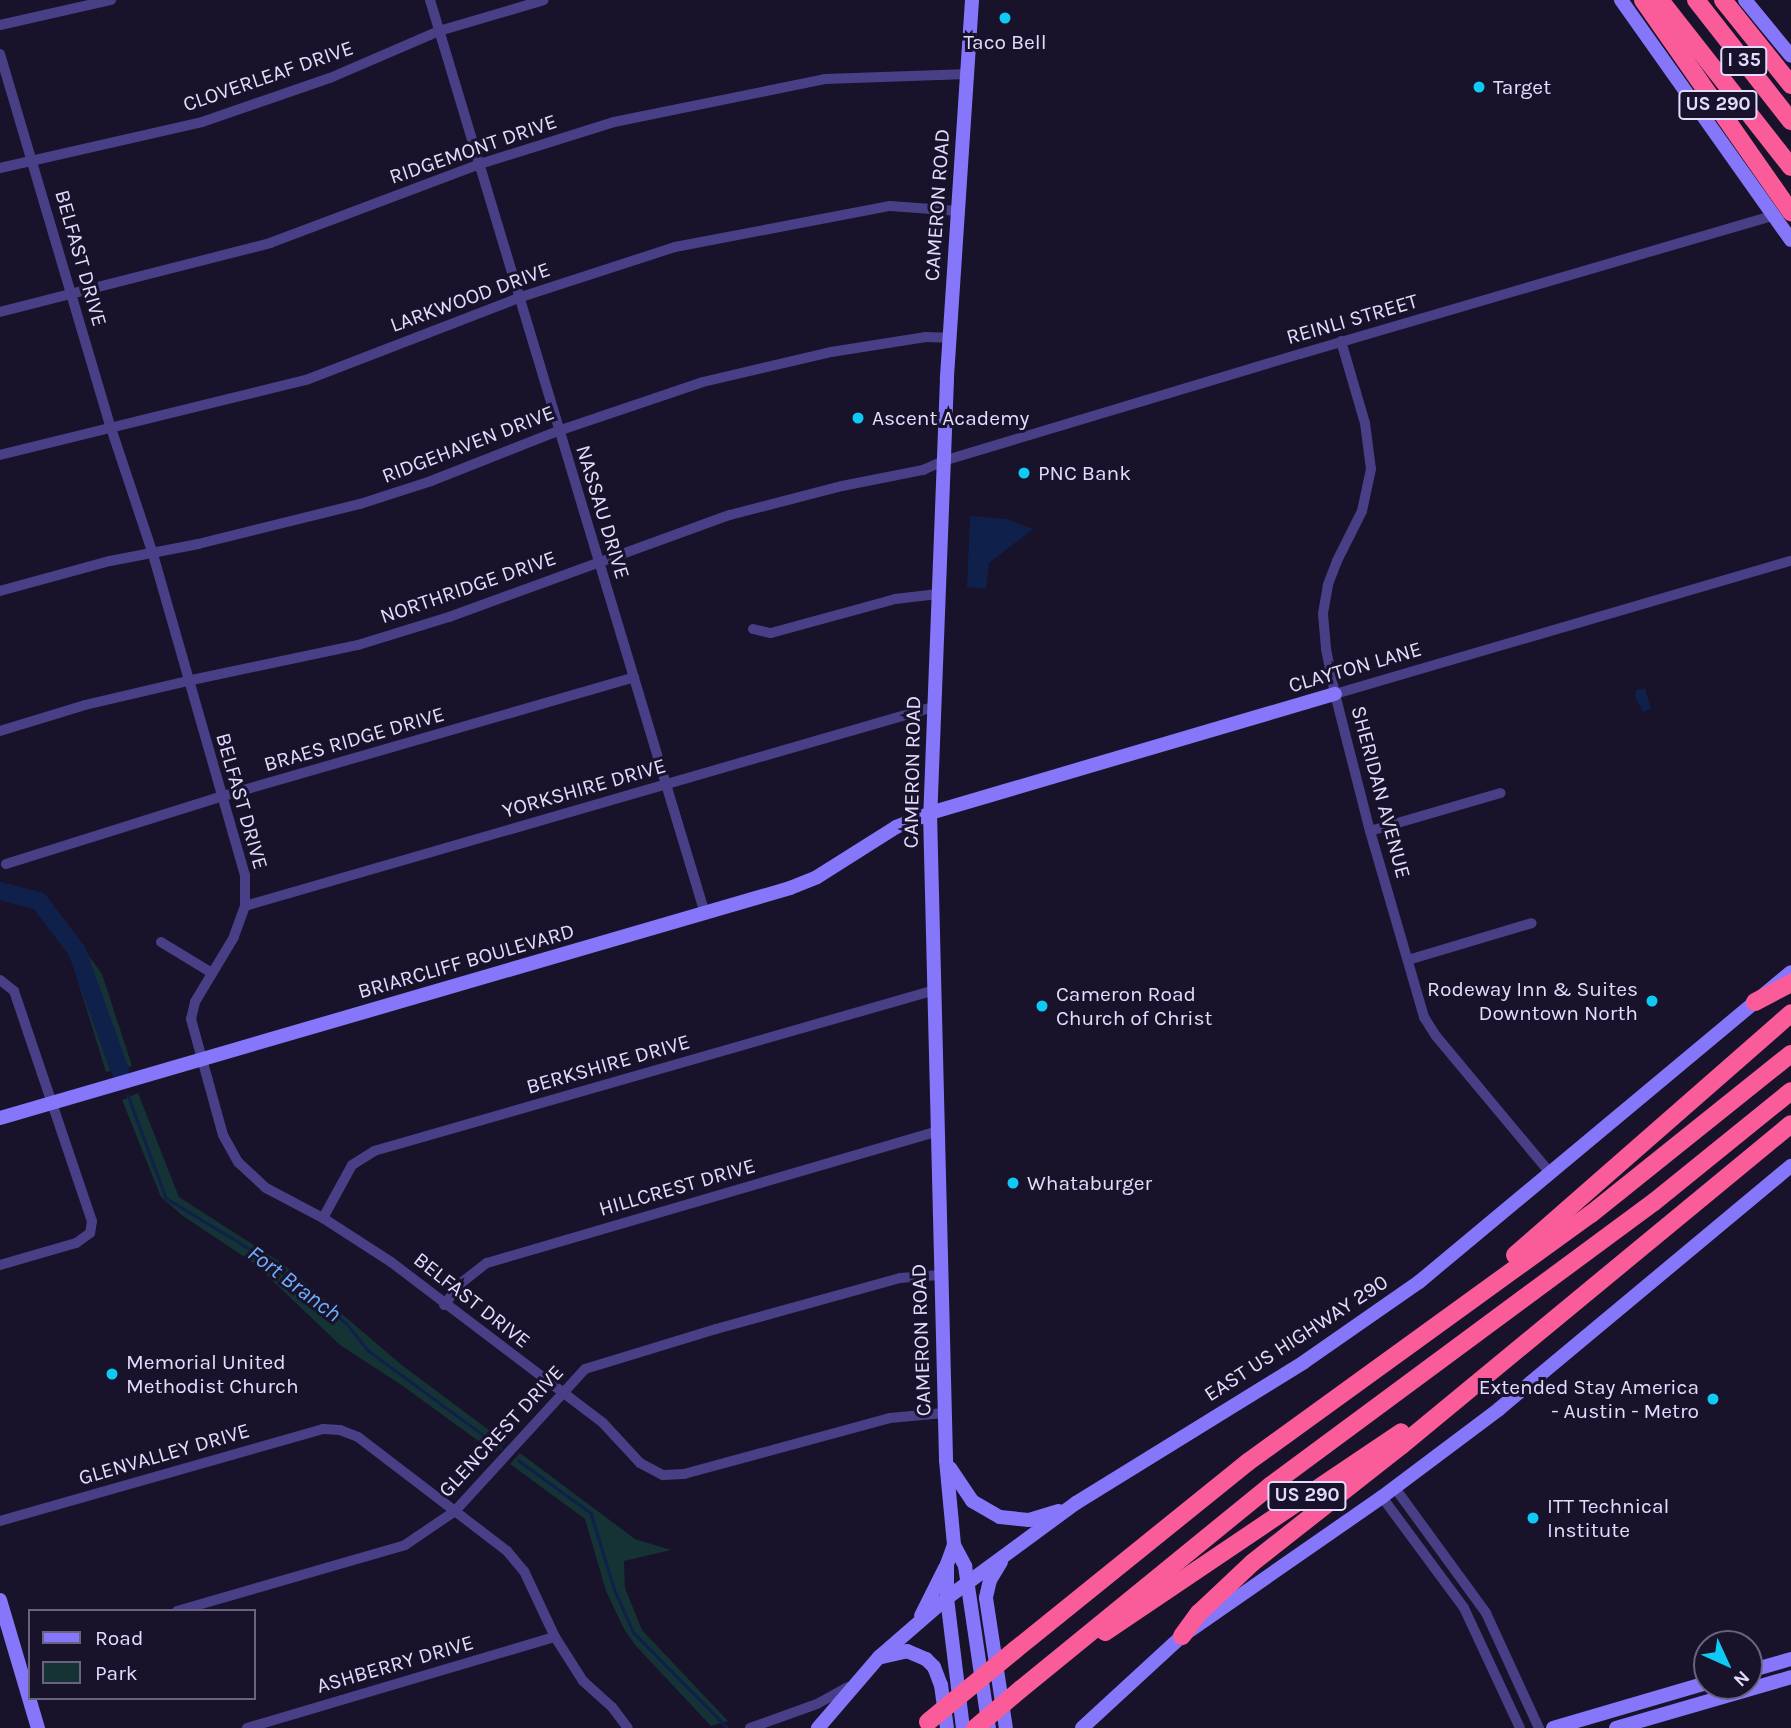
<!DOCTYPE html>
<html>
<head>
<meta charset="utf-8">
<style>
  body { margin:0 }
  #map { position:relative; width:1791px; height:1728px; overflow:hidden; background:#18122a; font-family:Karla,sans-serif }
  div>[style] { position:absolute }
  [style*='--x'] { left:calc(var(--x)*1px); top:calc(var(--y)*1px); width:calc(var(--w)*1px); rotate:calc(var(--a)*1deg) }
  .green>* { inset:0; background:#153234 }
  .water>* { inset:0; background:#0f204b }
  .stream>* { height:2.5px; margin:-1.25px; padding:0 1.25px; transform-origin:1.25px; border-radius:1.25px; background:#0f204b }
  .river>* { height:18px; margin:-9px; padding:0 9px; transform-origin:9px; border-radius:9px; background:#0f204b }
  .street>* { height:10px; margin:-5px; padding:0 5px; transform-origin:5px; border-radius:5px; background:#483f87 }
  .secondary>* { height:14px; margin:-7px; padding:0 7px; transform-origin:7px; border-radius:7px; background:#8677fa }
  .highway>* { height:18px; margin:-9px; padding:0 9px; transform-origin:9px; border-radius:9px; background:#f95c99 }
  .highway-bridge>* { height:18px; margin:-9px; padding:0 9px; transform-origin:9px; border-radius:9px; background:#f95c99 }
  .dots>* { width:19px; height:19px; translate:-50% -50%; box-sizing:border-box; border:4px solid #18122a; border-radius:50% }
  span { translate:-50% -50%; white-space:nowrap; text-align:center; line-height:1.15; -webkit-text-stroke:6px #18122a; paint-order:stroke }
  .shield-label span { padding:2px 5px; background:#18122a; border:2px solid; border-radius:5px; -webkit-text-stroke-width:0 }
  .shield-label { font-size:19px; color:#e3dcfe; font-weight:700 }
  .poi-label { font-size:21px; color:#e3dcfe }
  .left { translate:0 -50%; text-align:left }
  .right { translate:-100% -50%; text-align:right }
  .street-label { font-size:21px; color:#e3dcfe }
  .water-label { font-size:23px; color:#6eadf9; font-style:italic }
  .legend { position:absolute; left:28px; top:1609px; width:228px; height:91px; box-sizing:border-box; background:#18122a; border:2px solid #69637f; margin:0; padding:9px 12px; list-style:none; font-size:21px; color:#e3dcfe }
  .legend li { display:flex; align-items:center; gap:14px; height:35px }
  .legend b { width:35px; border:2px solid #69637f }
  .north { position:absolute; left:1693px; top:1630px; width:70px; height:70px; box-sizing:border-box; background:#18122a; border:2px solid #69637f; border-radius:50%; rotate:135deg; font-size:19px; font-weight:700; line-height:28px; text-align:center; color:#e3dcfe }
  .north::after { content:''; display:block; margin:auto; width:24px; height:32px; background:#10caf6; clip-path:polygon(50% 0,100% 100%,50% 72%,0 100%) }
</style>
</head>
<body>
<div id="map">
  <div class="green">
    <div style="clip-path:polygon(0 884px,47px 899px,102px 974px,132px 1066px,106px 1072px,70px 955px,32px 905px,0 898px)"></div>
    <div style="clip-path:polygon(138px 1093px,179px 1197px,283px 1264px,403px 1366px,505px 1442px,495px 1453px,400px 1384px,340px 1345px,255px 1264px,183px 1216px,161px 1197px,122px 1100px)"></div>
    <div style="clip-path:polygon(520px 1453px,635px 1539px,671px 1550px,624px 1561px,625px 1588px,642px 1630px,728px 1721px,711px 1726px,635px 1645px,624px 1629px,606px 1591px,585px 1519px,510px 1464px)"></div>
  </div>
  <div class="water">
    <div style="clip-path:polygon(970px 516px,1006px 519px,1033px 529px,989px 563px,986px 589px,967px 587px)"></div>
    <div style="clip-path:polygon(1645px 688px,1651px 709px,1643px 712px,1635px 696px,1636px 690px)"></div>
  </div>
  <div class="stream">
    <div style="--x:128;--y:1095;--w:110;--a:69.7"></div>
    <div style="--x:166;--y:1198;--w:122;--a:31.2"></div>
    <div style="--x:270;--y:1261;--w:98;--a:39.2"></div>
    <div style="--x:346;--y:1323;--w:36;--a:51"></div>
    <div style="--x:369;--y:1351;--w:164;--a:36.3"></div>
    <div style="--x:518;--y:1460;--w:90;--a:36"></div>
    <div style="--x:591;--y:1513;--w:82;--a:72.9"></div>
    <div style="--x:615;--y:1591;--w:46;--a:65.7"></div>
    <div style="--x:634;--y:1633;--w:134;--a:45.3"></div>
  </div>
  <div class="river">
    <div style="--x:0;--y:891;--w:40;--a:14.4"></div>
    <div style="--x:39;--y:901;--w:63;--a:52.8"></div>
    <div style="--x:77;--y:951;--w:127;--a:70.3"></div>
  </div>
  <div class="street">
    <div style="--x:430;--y:0;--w:954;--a:73.25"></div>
    <div style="--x:0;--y:25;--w:114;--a:-12.7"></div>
    <div style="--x:0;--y:54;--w:387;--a:73.5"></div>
    <div style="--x:110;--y:425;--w:133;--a:71.6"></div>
    <div style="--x:152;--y:551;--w:338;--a:74"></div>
    <div style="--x:245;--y:876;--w:30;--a:90"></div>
    <div style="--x:245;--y:906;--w:33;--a:110"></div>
    <div style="--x:234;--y:937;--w:76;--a:121"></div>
    <div style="--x:195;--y:1002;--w:17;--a:103"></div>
    <div style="--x:191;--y:1019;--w:120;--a:74.6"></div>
    <div style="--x:223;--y:1135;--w:31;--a:61"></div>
    <div style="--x:238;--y:1162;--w:38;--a:43"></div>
    <div style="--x:266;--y:1188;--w:64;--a:27.8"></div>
    <div style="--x:323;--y:1218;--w:81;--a:32.9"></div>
    <div style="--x:391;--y:1262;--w:266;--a:37.2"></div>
    <div style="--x:603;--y:1423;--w:54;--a:47.2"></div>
    <div style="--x:640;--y:1463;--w:26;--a:28"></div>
    <div style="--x:663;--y:1475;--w:21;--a:-3"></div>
    <div style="--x:684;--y:1474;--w:213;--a:-15.2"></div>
    <div style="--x:890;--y:1418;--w:54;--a:-5.3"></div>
    <div style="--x:0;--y:168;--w:207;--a:-12.8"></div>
    <div style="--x:202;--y:122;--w:135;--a:-19"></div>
    <div style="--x:330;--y:78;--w:119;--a:-23.3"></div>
    <div style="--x:439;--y:31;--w:109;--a:-16.4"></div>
    <div style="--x:0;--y:312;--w:279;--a:-14.3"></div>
    <div style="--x:270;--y:243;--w:224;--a:-20.6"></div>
    <div style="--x:480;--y:164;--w:140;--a:-17.4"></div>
    <div style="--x:614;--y:122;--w:215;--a:-11.5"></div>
    <div style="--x:825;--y:79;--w:143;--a:-2"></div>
    <div style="--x:1341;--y:341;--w:85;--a:73.7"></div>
    <div style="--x:1365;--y:423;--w:46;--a:82.6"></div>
    <div style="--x:1371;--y:469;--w:43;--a:102.1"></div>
    <div style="--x:1362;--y:511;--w:56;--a:116.6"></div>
    <div style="--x:1337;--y:561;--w:26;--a:111"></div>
    <div style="--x:1328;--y:585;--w:29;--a:100"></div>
    <div style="--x:1323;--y:614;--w:35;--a:85"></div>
    <div style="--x:1326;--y:649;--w:46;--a:78.7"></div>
    <div style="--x:1335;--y:694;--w:141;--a:75.7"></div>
    <div style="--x:1370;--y:831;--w:194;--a:73.8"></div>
    <div style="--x:1424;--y:1017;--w:22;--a:58"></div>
    <div style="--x:1436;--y:1036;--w:180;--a:50.2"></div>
    <div style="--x:0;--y:455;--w:315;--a:-13.8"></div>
    <div style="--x:306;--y:380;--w:230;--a:-21.1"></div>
    <div style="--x:521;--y:297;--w:162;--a:-18"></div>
    <div style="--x:675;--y:247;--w:219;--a:-10.8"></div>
    <div style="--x:890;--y:206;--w:69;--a:4.1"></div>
    <div style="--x:0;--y:591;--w:114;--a:-15.3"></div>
    <div style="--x:110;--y:561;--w:90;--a:-10.9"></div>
    <div style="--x:198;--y:544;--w:167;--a:-13.9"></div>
    <div style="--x:360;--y:504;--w:75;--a:-17.9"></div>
    <div style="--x:431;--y:481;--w:136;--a:-21.5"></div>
    <div style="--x:558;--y:431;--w:153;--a:-18.7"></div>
    <div style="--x:703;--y:382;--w:131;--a:-13.2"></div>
    <div style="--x:831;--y:352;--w:96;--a:-9"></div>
    <div style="--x:926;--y:337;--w:23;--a:2"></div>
    <div style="--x:753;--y:629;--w:18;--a:13"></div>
    <div style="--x:771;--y:633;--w:129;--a:-15.3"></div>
    <div style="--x:895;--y:599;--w:43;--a:-6.6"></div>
    <div style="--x:1335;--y:694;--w:475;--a:-16.3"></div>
    <div style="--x:0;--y:731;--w:89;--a:-17"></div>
    <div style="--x:85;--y:705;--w:105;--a:-13.2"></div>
    <div style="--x:187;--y:681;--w:175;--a:-11.9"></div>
    <div style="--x:358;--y:645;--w:95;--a:-17.1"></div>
    <div style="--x:449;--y:617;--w:299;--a:-20"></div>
    <div style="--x:730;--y:515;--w:116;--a:-14.5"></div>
    <div style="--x:842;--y:486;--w:83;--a:-11.2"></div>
    <div style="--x:923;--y:470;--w:22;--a:-24"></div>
    <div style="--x:943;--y:461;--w:373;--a:-16.7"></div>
    <div style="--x:1300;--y:354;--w:493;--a:-16.3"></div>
    <div style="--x:1370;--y:831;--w:136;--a:-16.2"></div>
    <div style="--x:6;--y:864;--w:227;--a:-17.4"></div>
    <div style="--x:223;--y:796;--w:428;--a:-16.1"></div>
    <div style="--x:245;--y:906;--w:716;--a:-16.13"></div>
    <div style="--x:161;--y:942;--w:60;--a:31.3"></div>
    <div style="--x:1408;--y:960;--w:129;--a:-16.6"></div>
    <div style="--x:0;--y:980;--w:18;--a:38"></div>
    <div style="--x:14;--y:991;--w:243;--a:71.3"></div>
    <div style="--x:92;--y:1221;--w:12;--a:99"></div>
    <div style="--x:90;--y:1233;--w:17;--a:144"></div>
    <div style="--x:76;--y:1243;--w:79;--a:163.9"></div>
    <div style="--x:323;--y:1218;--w:60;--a:-61.3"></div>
    <div style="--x:352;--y:1165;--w:26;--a:-32"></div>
    <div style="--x:374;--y:1151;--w:584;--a:-16.01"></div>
    <div style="--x:444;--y:1305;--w:28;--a:-52"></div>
    <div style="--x:461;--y:1283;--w:33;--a:-38"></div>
    <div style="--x:487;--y:1263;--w:469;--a:-16.3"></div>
    <div style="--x:1395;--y:1488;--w:155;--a:53.9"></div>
    <div style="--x:1486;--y:1613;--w:127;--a:65.3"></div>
    <div style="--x:1382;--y:1497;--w:138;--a:53.5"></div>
    <div style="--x:1464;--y:1608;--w:132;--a:65"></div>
    <div style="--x:0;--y:1521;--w:336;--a:-15.9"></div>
    <div style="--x:323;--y:1429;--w:17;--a:3"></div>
    <div style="--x:340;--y:1430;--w:19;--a:21"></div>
    <div style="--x:358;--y:1437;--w:188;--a:37.4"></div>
    <div style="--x:507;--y:1551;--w:26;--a:50"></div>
    <div style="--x:524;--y:1571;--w:73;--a:64.8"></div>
    <div style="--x:555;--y:1637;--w:52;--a:57.5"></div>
    <div style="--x:583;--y:1681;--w:39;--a:42"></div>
    <div style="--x:612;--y:1707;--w:26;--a:53"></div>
    <div style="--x:177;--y:1611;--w:237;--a:-16.1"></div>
    <div style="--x:405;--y:1545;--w:60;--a:-34.2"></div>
    <div style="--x:455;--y:1511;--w:193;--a:-47.5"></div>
    <div style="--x:585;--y:1369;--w:137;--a:-17"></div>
    <div style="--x:716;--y:1329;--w:191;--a:-15.5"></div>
    <div style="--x:900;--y:1278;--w:40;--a:-4.3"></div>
    <div style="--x:247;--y:1728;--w:321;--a:-16.5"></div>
    <div style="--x:750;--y:1728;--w:71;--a:-19.7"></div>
    <div style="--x:817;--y:1704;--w:35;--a:-29"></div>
  </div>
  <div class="secondary">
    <div style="--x:972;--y:0;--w:380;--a:93.8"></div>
    <div style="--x:947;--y:379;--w:434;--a:92.2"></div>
    <div style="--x:930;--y:813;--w:647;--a:88.58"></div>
    <div style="--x:946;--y:1460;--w:85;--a:84.6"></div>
    <div style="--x:954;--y:1545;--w:24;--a:62"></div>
    <div style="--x:965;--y:1566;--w:164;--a:81.6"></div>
    <div style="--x:1621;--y:0;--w:294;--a:54.7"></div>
    <div style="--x:1745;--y:0;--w:72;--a:50.6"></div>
    <div style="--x:0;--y:1118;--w:823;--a:-16.23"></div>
    <div style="--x:790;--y:888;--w:29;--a:-22"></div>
    <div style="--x:817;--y:877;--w:93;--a:-32.3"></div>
    <div style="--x:896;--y:827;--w:37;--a:-22"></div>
    <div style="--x:930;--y:813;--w:422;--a:-16.4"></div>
    <div style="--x:950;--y:1468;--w:40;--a:56"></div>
    <div style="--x:972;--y:1501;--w:32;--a:30"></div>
    <div style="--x:1000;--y:1517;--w:29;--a:6"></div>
    <div style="--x:1029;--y:1520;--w:31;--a:-17"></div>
    <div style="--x:954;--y:1545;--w:20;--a:110"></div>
    <div style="--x:947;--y:1564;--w:34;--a:90"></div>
    <div style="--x:947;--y:1598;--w:131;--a:83"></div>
    <div style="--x:1001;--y:1562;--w:21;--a:121"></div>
    <div style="--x:990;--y:1580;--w:18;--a:103"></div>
    <div style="--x:986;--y:1598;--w:132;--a:81.3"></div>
    <div style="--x:0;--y:1600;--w:134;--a:73.5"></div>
    <div style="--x:921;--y:1616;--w:54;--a:-63.4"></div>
    <div style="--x:882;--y:1657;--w:26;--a:-13"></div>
    <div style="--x:907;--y:1651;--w:21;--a:23"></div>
    <div style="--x:926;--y:1659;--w:11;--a:45"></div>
    <div style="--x:934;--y:1667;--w:19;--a:69"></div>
    <div style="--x:941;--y:1685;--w:43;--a:82.1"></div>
    <div style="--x:1749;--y:1671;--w:44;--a:-15.9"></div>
    <div style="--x:818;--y:1728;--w:94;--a:-49.3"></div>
    <div style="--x:879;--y:1657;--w:90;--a:-40.9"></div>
    <div style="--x:947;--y:1598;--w:160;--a:-36.4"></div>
    <div style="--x:1076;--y:1503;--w:268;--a:-31.7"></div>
    <div style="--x:1304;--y:1362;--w:140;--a:-34.8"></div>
    <div style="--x:1419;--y:1282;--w:484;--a:-39.8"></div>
    <div style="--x:1082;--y:1728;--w:136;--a:-42.6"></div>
    <div style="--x:1182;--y:1636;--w:244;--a:-34.8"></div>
    <div style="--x:1382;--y:1497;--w:146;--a:-36.9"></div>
    <div style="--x:1499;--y:1409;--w:380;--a:-39.8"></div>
    <div style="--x:1553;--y:1728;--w:160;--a:-16.3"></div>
    <div style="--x:1616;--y:1728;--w:182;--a:-16.2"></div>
  </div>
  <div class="highway">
    <div style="--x:1643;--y:0;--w:259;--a:55.1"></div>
    <div style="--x:1660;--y:0;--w:212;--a:51.9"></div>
    <div style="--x:1696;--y:0;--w:154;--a:51.9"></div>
    <div style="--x:1723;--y:0;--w:109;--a:51.3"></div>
    <div style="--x:1755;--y:1002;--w:41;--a:-27.8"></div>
    <div style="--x:1515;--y:1255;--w:367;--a:-41.2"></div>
    <div style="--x:1105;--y:1632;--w:357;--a:-34"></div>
    <div style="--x:1182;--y:1636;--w:29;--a:-54"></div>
    <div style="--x:1199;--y:1613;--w:73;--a:-43.3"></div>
    <div style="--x:1252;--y:1563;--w:191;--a:-38.2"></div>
    <div style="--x:1402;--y:1445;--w:504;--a:-39.53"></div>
    <div style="--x:1015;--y:1650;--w:299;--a:-38.9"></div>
    <div style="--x:1248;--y:1462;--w:423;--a:-35.9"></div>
    <div style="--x:1591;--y:1214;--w:256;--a:-38.7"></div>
    <div style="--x:1021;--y:1689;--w:321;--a:-39.2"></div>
    <div style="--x:1270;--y:1486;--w:478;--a:-36.5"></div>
    <div style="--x:1654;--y:1202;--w:176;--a:-39"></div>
  </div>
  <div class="highway-bridge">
    <div style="--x:928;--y:1722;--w:113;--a:-39.6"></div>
    <div style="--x:975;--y:1728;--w:60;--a:-40.3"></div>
  </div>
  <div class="dots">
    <div style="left:1005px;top:18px;background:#10caf6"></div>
    <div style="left:1479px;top:87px;background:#10caf6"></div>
    <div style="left:858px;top:418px;background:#10caf6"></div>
    <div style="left:1024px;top:473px;background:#10caf6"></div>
    <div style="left:1652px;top:1001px;background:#10caf6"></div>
    <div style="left:1042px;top:1006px;background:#10caf6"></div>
    <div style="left:1013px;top:1183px;background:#10caf6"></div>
    <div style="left:112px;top:1374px;background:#10caf6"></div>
    <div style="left:1713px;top:1399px;background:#10caf6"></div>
    <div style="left:1533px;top:1518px;background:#10caf6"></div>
  </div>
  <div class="shield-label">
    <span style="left:1744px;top:61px">I 35</span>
    <span style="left:1718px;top:105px">US 290</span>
    <span style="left:1307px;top:1496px">US 290</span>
  </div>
  <div class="poi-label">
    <span style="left:1005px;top:42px">Taco Bell</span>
    <span class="left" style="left:1493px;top:87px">Target</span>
    <span class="left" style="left:872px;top:418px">Ascent Academy</span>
    <span class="left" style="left:1038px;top:473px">PNC Bank</span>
    <span class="right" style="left:1638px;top:1001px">Rodeway Inn &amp; Suites<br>Downtown North</span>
    <span class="left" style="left:1056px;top:1006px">Cameron Road<br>Church of Christ</span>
    <span class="left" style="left:1027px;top:1183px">Whataburger</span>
    <span class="left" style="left:126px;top:1374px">Memorial United<br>Methodist Church</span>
    <span class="right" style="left:1699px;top:1399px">Extended Stay America<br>- Austin - Metro</span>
    <span class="left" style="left:1547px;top:1518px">ITT Technical<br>Institute</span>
  </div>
  <div class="street-label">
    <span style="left:268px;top:76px;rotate:-19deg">CLOVERLEAF DRIVE</span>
    <span style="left:473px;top:149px;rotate:-19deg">RIDGEMONT DRIVE</span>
    <span style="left:937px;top:205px;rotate:-86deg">CAMERON ROAD</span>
    <span style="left:81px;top:258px;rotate:74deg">BELFAST DRIVE</span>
    <span style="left:470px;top:297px;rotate:-20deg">LARKWOOD DRIVE</span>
    <span style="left:1352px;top:319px;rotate:-16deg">REINLI STREET</span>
    <span style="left:468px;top:444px;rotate:-21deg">RIDGEHAVEN DRIVE</span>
    <span style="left:603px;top:512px;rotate:73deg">NASSAU DRIVE</span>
    <span style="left:468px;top:587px;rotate:-19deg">NORTHRIDGE DRIVE</span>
    <span style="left:1355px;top:667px;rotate:-16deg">CLAYTON LANE</span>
    <span style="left:354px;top:739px;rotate:-16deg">BRAES RIDGE DRIVE</span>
    <span style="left:912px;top:772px;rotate:-89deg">CAMERON ROAD</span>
    <span style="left:584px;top:788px;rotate:-16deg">YORKSHIRE DRIVE</span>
    <span style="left:1381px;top:792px;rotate:75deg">SHERIDAN AVENUE</span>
    <span style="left:242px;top:801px;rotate:74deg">BELFAST DRIVE</span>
    <span style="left:466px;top:961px;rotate:-16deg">BRIARCLIFF BOULEVARD</span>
    <span style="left:608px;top:1064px;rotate:-16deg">BERKSHIRE DRIVE</span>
    <span style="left:677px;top:1187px;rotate:-16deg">HILLCREST DRIVE</span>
    <span style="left:472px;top:1300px;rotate:38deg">BELFAST DRIVE</span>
    <span style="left:1296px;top:1338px;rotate:-33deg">EAST US HIGHWAY 290</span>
    <span style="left:921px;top:1340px;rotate:-92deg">CAMERON ROAD</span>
    <span style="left:501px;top:1431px;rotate:-47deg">GLENCREST DRIVE</span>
    <span style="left:164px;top:1454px;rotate:-16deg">GLENVALLEY DRIVE</span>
    <span style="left:395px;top:1664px;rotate:-16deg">ASHBERRY DRIVE</span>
  </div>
  <div class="water-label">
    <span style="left:294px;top:1284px;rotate:37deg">Fort Branch</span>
  </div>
  <ul class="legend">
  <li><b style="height:9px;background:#8677fa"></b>Road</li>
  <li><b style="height:19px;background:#153234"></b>Park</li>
  </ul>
  <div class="north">N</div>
</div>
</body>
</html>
